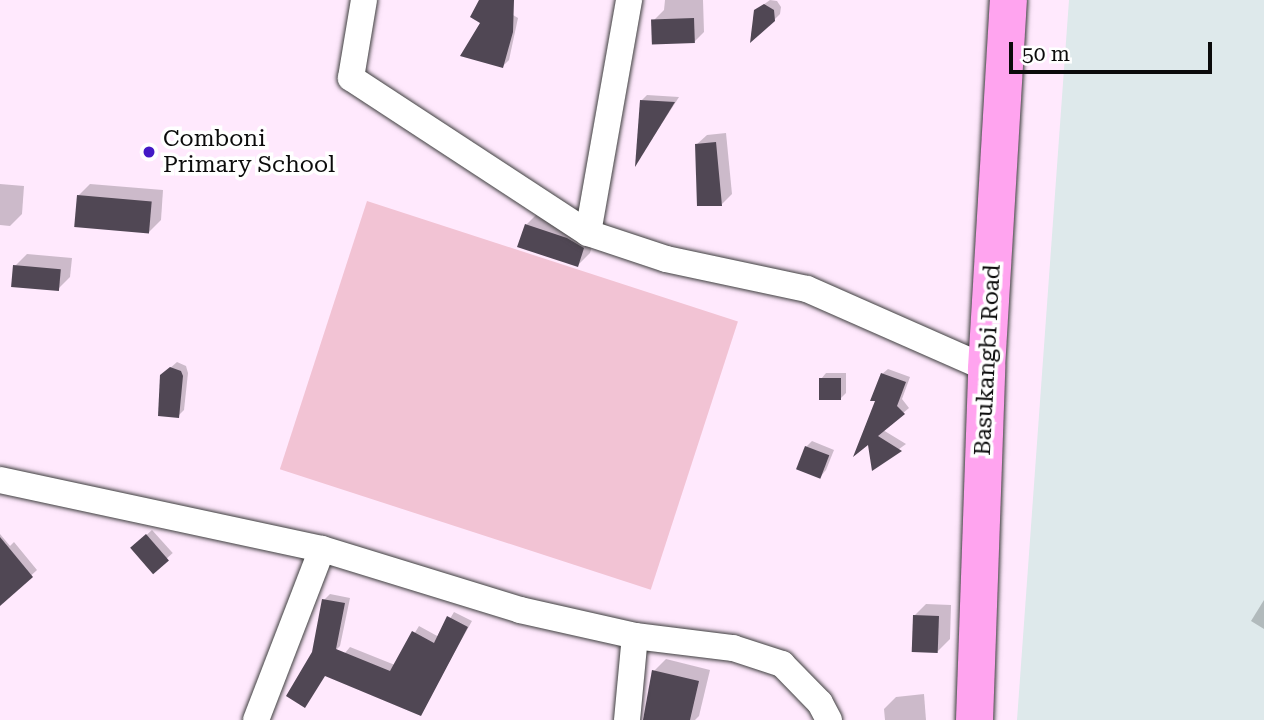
<!DOCTYPE html>
<html>
<head>
<meta charset="utf-8">
<style>
  body { margin:0 }
  #map { position:relative; width:1264px; height:720px; overflow:hidden; background:#ffe9fd; font-family:"Roboto Serif",serif }
  div>[style] { position:absolute }
  [style*='--x'] { left:calc(var(--x)*1px); top:calc(var(--y)*1px); width:calc(var(--w)*1px); rotate:calc(var(--a)*1deg) }
  .industrial>* { inset:0; background:#dee9eb }
  .pitch>* { inset:0; background:#f2c3d4; transform-origin:0 0 }
  .shadow>* { inset:0; background:#0003; transform-origin:0 0 }
  .building>* { inset:0; background:#504754; transform-origin:0 0 }
  .roads { filter:drop-shadow(0 0 2px #3e3e3e) drop-shadow(0 0 2px #3e3e3e) }
  .street>* { height:26px; margin:-13px; padding:0 13px; transform-origin:13px; border-radius:13px; background:#fff }
  .secondary>* { height:37px; margin:-18.5px; padding:0 18.5px; transform-origin:18.5px; border-radius:18.5px; background:#ffa4ef }
  .dots>* { width:19px; height:19px; translate:-50% -50%; box-sizing:border-box; border:4px solid #fff; border-radius:50% }
  span { translate:-50% -50%; white-space:nowrap; text-align:center; line-height:1.15; -webkit-text-stroke:7px #fff; paint-order:stroke }
  .poi-label { font-size:23px; color:#0b0b0b }
  .left { translate:0 -50%; text-align:left }
  .street-label { font-size:23px; color:#0b0b0b }
  .scale { position:absolute; left:1009px; top:42px; width:203px; height:32px; box-sizing:border-box; border:4px solid #0b0b0b; border-top:0; padding-left:9px; font-size:21px; line-height:24px; white-space:nowrap; color:#0b0b0b; -webkit-text-stroke:5px #fff; paint-order:stroke }
</style>
</head>
<body>
<div id="map">
  <div class="industrial">
    <div style="clip-path:polygon(1069px 0,1264px 0,1264px 720px,1017px 720px)"></div>
  </div>
  <div class="pitch">
    <div style="left:367px;top:201px;width:390px;height:282px;rotate:18deg"></div>
  </div>
  <div class="shadow">
    <div style="clip-path:polygon(665px 0,703px 0,704px 32px,694px 42px,653px 21px,664px 10px)"></div>
    <div style="clip-path:polygon(770px 0,777px 1px,781px 7px,780px 14px,774px 20px,755px 11px)"></div>
    <div style="clip-path:polygon(495px 4px,518px 18px,509px 60px,503px 66px)"></div>
    <div style="clip-path:polygon(647px 95px,679px 97px,637px 162px,641px 101px)"></div>
    <div style="clip-path:polygon(726px 133px,732px 194px,722px 204px,696px 145px,707px 135px)"></div>
    <div style="clip-path:polygon(0 184px,24px 186px,22px 214px,10px 226px,0 225px)"></div>
    <div style="clip-path:polygon(90px 184px,163px 190px,161px 220px,149px 232px,78px 196px)"></div>
    <div style="clip-path:polygon(538px 213px,595px 236px,590px 253px,578px 265px,526px 225px)"></div>
    <div style="clip-path:polygon(27px 254px,72px 258px,70px 277px,58px 289px,15px 266px)"></div>
    <div style="clip-path:polygon(177px 362px,186px 366px,188px 373px,184px 410px,178px 416px,168px 370px)"></div>
    <div style="clip-path:polygon(888px 369px,910px 377px,902px 399px,909px 408px,883px 430px,906px 444px,873px 468px,878px 399px,882px 374px)"></div>
    <div style="clip-path:polygon(826px 373px,846px 373px,846px 393px,840px 399px,821px 379px)"></div>
    <div style="clip-path:polygon(812px 441px,834px 450px,826px 470px,821px 476px,806px 447px)"></div>
    <div style="left:152px;top:530px;width:31px;height:26px;rotate:48deg"></div>
    <div style="clip-path:polygon(0 534px,10px 546px,14px 542px,37px 570px,0 604px)"></div>
    <div style="clip-path:polygon(330px 594px,350px 598px,340px 646px,334px 652px,324px 600px)"></div>
    <div style="clip-path:polygon(1264px 600px,1264px 629px,1251px 621px)"></div>
    <div style="clip-path:polygon(926px 604px,951px 605px,950px 639px,938px 651px,914px 616px)"></div>
    <div style="clip-path:polygon(454px 612px,472px 621px,420px 714px,345px 653px,350px 647px,395px 665px,419px 626px,439px 637px)"></div>
    <div style="clip-path:polygon(666px 659px,710px 670px,699px 716px,695px 720px,651px 720px,654px 671px)"></div>
    <div style="clip-path:polygon(924px 694px,926px 720px,885px 720px,884px 709px,896px 697px)"></div>
  </div>
  <div class="building">
    <div style="clip-path:polygon(479px 0,514px 0,513px 32px,503px 68px,460px 56px,480px 23px,470px 17px)"></div>
    <div style="clip-path:polygon(764px 4px,774px 10px,775px 21px,750px 43px,754px 10px)"></div>
    <div style="left:694px;top:18px;width:25px;height:43px;rotate:88deg"></div>
    <div style="clip-path:polygon(640px 100px,675px 102px,635px 167px)"></div>
    <div style="clip-path:polygon(716px 142px,722px 206px,697px 206px,695px 144px)"></div>
    <div style="left:77px;top:195px;width:75px;height:32px;rotate:5deg"></div>
    <div style="clip-path:polygon(525px 224px,567px 238px,584px 248px,578px 267px,517px 247px)"></div>
    <div style="left:13px;top:265px;width:48px;height:22px;rotate:5deg"></div>
    <div style="clip-path:polygon(170px 367px,181px 371px,183px 376px,179px 418px,158px 416px,160px 375px)"></div>
    <div style="clip-path:polygon(881px 373px,906px 382px,897px 406px,905px 414px,878px 436px,902px 451px,872px 471px,868px 445px,853px 457px,875px 401px,870px 401px)"></div>
    <div style="left:819px;top:378px;width:22px;height:22px"></div>
    <div style="left:805px;top:446px;width:26px;height:25px;rotate:21deg"></div>
    <div style="left:146px;top:534px;width:35px;height:21px;rotate:49deg"></div>
    <div style="clip-path:polygon(0 537px,33px 577px,0 606px)"></div>
    <div style="clip-path:polygon(322px 599px,345px 603px,336px 649px,390px 671px,412px 631px,434px 643px,447px 616px,468px 627px,421px 716px,325px 676px,305px 708px,286px 696px,312px 652px)"></div>
    <div style="left:913px;top:615px;width:26px;height:37px;rotate:2deg"></div>
    <div style="clip-path:polygon(652px 670px,699px 681px,690px 720px,643px 720px)"></div>
  </div>
  <div class="roads">
    <div class="street">
      <div style="--x:364;--y:0;--w:79;--a:99.5"></div>
      <div style="--x:351;--y:78;--w:283;--a:33.2"></div>
      <div style="--x:588;--y:233;--w:82;--a:18.4"></div>
      <div style="--x:666;--y:259;--w:144;--a:12"></div>
      <div style="--x:807;--y:289;--w:196;--a:23.8"></div>
      <div style="--x:588;--y:233;--w:237;--a:-80"></div>
      <div style="--x:0;--y:480;--w:329;--a:12.1"></div>
      <div style="--x:322;--y:549;--w:207;--a:17.1"></div>
      <div style="--x:520;--y:610;--w:118;--a:12.7"></div>
      <div style="--x:635;--y:636;--w:99;--a:7"></div>
      <div style="--x:733;--y:648;--w:52;--a:18.1"></div>
      <div style="--x:782;--y:664;--w:54;--a:45.7"></div>
      <div style="--x:820;--y:703;--w:19;--a:62"></div>
      <div style="--x:256;--y:720;--w:183;--a:-68.9"></div>
      <div style="--x:627;--y:720;--w:84;--a:-84.6"></div>
    </div>
    <div class="secondary">
      <div style="--x:974;--y:720;--w:352;--a:-88"></div>
      <div style="--x:986;--y:368;--w:369;--a:-86.6"></div>
    </div>
  </div>
  <div class="dots">
    <div style="left:149px;top:152px;background:#4319c5"></div>
  </div>
  <div class="poi-label">
    <span class="left" style="left:163px;top:152px">Comboni<br>Primary School</span>
  </div>
  <div class="street-label">
    <span style="left:988px;top:360px;rotate:-87deg">Basukangbi Road</span>
  </div>
  <div class="scale">50 m</div>
</div>
</body>
</html>
